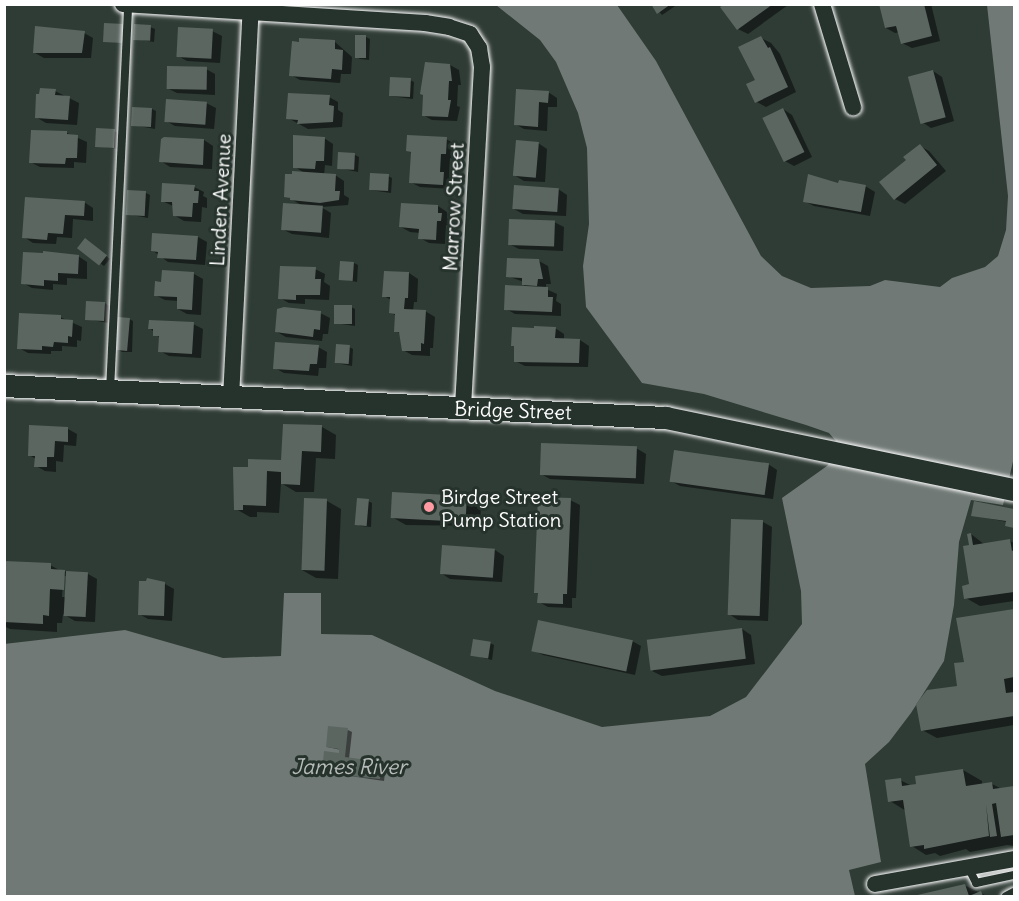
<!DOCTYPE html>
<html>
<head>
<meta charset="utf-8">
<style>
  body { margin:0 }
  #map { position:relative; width:1019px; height:901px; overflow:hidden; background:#2f3b35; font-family:Delius,sans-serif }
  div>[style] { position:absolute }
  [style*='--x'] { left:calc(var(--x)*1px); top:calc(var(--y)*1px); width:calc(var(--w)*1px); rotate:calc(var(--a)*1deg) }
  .water>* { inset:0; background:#707975 }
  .shadow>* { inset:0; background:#0007 }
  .building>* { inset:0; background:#5b6661; transform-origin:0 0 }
  .roads { filter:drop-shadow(0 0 2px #fff) drop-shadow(0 0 2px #fff) }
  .lane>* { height:8px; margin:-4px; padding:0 4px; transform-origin:4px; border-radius:4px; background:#26332d }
  .street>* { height:16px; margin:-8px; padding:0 8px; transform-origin:8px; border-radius:8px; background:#26332d }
  .secondary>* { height:22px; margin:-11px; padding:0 11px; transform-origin:11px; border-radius:11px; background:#26332d }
  .dots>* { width:16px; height:16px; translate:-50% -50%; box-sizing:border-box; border:3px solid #26332d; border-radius:50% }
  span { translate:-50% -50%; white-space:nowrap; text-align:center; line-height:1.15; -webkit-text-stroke:6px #26332d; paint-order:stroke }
  .street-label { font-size:20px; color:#fff }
  .poi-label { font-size:20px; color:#fff }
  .left { translate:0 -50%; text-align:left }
  .water-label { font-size:21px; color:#b8bcba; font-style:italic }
  .frame { position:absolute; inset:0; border:6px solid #fff; pointer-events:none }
</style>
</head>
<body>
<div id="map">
  <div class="water">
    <div style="clip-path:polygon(496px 5px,617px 5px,656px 61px,761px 256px,782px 276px,811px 288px,870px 286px,885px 280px,940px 287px,952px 278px,985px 267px,998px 256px,1006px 230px,1008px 196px,987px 5px,1014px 5px,1014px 457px,1003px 505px,971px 500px,959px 542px,954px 605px,944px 661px,911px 713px,889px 742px,865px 764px,881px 862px,849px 870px,855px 896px,5px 896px,4px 644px,125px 630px,223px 658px,281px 656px,284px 593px,321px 593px,321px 634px,372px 635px,495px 691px,602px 727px,710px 716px,746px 697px,802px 624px,801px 591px,782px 498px,827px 466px,841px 447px,829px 433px,806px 425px,704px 394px,642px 383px,586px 307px,583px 266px,589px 224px,587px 148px,578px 113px,556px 62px,540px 40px)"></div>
  </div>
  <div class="shadow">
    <div style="clip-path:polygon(653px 4px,678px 4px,662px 15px)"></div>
    <div style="clip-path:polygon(726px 4px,787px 4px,788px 5px,748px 34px,738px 29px,722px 7px)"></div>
    <div style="clip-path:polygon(880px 4px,931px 4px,940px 41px,912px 48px,902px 43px,900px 32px,895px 33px,886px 28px)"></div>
    <div style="clip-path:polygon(150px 27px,155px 29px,154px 42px,135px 39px)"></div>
    <div style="clip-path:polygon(212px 31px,222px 36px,220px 63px,187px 61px,178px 56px)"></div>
    <div style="clip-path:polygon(84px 33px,93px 38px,91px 58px,44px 58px,35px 53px)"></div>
    <div style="clip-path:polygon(366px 37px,370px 39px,369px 60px,360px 59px,356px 57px)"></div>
    <div style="clip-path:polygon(761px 38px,771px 43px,780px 54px,796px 92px,766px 107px,757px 102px)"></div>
    <div style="clip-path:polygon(335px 42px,352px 57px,351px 74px,341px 74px,340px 83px,300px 80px,291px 75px)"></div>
    <div style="clip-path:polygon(450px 65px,459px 70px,461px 85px,458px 85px,457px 106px,460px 107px,457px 121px,432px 120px,423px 115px)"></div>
    <div style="clip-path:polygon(206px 69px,215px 74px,215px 95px,177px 93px,167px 88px)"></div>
    <div style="clip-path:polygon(933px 71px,942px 77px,954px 121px,931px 128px,922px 122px)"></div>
    <div style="clip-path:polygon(410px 80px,414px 82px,413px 99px,390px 96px)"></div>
    <div style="clip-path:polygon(55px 91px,79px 103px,77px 125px,46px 123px,36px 117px)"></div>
    <div style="clip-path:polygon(548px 92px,557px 98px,557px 107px,548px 107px,547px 131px,524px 129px,515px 124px)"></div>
    <div style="clip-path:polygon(329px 97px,338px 102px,338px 110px,343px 113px,342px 127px,308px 129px,288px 118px)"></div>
    <div style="clip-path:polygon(206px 103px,216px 108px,214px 129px,175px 126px,166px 121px)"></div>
    <div style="clip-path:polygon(152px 109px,156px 111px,155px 129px,133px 125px)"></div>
    <div style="clip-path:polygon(783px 109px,792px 115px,812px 157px,794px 166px,785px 161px)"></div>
    <div style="clip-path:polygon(114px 131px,118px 133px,118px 149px,97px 146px)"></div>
    <div style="clip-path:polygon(67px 133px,87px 142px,86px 163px,74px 162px,74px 168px,40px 167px,30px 162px)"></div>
    <div style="clip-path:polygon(324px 138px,333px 144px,332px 166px,325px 165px,324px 175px,335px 175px,344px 181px,344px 195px,349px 198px,348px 205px,321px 207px,331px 213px,329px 238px,292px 234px,282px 229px,303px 206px,286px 196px,306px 174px,295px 167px)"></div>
    <div style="clip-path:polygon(446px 139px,455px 144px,454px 159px,450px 158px,449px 177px,453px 179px,452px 189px,420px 187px,410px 182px,412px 153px,408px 151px)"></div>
    <div style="clip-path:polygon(204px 140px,213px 146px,212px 169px,170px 167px,161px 161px)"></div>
    <div style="clip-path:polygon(538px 143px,547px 149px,545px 182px,524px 181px,514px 175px)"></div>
    <div style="clip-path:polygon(920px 146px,929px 151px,946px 171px,905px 204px,895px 199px,882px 182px,908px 161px)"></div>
    <div style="clip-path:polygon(355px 155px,359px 157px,358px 172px,338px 168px)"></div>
    <div style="clip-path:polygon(388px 176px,392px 178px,391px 193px,370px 190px)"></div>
    <div style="clip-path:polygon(839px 185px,865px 186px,875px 192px,870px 216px,814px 206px,804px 201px)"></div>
    <div style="clip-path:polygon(194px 187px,204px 192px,203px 196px,207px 198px,207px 208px,202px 207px,201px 222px,184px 221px,174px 215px,173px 206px,162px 201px)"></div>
    <div style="clip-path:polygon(558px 189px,567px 195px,566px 216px,523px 214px,514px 209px)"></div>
    <div style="clip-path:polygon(146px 193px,150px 195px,148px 218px,127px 214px)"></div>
    <div style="clip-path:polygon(84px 202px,93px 208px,93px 221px,73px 219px,72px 238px,57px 237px,56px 244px,33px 243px,24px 237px)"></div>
    <div style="clip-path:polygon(438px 206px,447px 212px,447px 218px,450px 220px,450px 226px,446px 225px,445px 244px,429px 243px,420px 238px,420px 233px,410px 232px,401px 227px)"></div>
    <div style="clip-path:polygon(554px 222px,564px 227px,563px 251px,519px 249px,509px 244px)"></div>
    <div style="clip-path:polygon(198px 237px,207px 242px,205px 265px,168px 262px,152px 250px)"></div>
    <div style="clip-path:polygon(89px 242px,110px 259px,104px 266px,79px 247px)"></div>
    <div style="clip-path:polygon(78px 256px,87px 262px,87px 279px,67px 278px,67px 285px,53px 284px,53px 290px,32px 288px,23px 283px)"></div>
    <div style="clip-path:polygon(539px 261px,548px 266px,551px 284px,546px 284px,546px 289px,557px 294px,556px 301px,561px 304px,561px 316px,515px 314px,506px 309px,524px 288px,524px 282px,507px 276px)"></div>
    <div style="clip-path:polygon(354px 263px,358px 265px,357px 282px,341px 279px)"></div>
    <div style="clip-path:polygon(315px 269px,325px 274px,324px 282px,330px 286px,329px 300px,305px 299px,305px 304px,289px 303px,280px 298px)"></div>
    <div style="clip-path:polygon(163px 272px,194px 274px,203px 279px,201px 315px,187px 314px,178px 309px,179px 301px,165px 300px,155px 295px,162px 283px)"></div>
    <div style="clip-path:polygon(409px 273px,418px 279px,417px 302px,414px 302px,413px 311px,425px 311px,435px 317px,433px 348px,430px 348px,430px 356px,412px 355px,403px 350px,401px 334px,396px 331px,396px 316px,391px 312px,391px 300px,384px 296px)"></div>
    <div style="clip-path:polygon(105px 303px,109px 306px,108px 323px,87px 319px)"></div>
    <div style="clip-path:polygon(351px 307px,355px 309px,355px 326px,335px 323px)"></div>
    <div style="clip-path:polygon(278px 310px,320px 313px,330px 318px,328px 334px,323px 334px,322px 341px,286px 337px,277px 332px)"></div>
    <div style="clip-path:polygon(60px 317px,82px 327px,81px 341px,77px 340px,77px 347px,62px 346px,62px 351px,51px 351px,51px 354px,28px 353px,19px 348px)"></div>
    <div style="clip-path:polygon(129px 319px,133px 321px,132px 352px,122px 352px,117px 349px)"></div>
    <div style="clip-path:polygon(193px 324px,203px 329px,201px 358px,169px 356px,160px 351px,160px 338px,150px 328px)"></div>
    <div style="clip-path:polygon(555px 328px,564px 334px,564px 340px,580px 340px,589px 346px,588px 367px,525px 366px,515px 361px)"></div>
    <div style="clip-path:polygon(318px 347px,327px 352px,326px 368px,319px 368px,318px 376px,284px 373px,275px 368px)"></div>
    <div style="clip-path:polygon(349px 347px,353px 349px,352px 366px,336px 363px)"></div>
    <div style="clip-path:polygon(284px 425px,322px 427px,336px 435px,335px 459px,316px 458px,314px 492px,296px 492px,281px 483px,279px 513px,257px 512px,257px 517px,250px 517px,236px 509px,249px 469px,282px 462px)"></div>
    <div style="clip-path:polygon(68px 429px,77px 434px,76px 446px,64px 445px,63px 462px,56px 461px,56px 472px,45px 471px,36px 466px,36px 459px,29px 455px)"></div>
    <div style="clip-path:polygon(636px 448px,646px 454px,644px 484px,550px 479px,541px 474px)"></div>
    <div style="clip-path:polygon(768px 464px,777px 470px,773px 499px,680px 486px,671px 481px)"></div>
    <div style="clip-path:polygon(467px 497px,481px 506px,480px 526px,406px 525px,392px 517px)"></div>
    <div style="clip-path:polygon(570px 500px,580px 505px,576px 598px,572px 598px,572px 608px,548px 607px,539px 602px,539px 594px,536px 592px)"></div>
    <div style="clip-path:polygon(327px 501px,341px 509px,338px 579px,316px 578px,302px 570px)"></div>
    <div style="clip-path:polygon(368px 501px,372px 503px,371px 527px,361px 526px,357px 524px)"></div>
    <div style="clip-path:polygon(975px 502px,1014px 510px,1014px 528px,1007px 525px,1007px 522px,972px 515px)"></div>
    <div style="clip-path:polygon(763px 522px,772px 527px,768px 621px,738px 620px,729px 614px)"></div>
    <div style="clip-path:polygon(971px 534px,985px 545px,1010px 541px,1014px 543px,1014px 601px,980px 606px,966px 598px,971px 586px)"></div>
    <div style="clip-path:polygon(495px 550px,504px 556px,502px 582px,450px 579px,441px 573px)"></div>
    <div style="clip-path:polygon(evenodd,4px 562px,50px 565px,61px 571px,88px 574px,97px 579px,95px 622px,75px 621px,63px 614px,62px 623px,57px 623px,57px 632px,10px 629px,4px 626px,4px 562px,63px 576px,66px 576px,65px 597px,62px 597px,63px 576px)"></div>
    <div style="clip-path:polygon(165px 584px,174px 589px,172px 621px,148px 619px,139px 614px)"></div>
    <div style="clip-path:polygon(1014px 610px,1014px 725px,937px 738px,922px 730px,959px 687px,965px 663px,958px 619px)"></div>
    <div style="clip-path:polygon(742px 629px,751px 635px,755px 664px,662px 676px,652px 671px)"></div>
    <div style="clip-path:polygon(632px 641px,641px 646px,635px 675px,543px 655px,533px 650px)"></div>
    <div style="clip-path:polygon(490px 643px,494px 645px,492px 660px,472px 655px)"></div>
    <div style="clip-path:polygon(348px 730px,352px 732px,349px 759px,386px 765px,384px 781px,323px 772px,341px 754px,341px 750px,327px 747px)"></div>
    <div style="clip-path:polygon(963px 770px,982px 781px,982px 785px,992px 784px,1002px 789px,1014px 787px,1014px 846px,1007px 845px,970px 852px,966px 849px,940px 856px,935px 853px,926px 855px,912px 846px,906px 811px,890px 801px,900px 780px,912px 786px)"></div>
    <div style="clip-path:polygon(966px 886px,987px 896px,918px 896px)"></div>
  </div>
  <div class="building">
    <div style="clip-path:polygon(651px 4px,671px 4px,657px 14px)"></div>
    <div style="clip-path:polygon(724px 4px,773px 4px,737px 30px,720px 7px)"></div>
    <div style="clip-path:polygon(879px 4px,924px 4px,932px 36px,901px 44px,896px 26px,885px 28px)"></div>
    <div style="left:104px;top:23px;width:20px;height:19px;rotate:3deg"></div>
    <div style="left:134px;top:24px;width:17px;height:16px;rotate:3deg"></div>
    <div style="clip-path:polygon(35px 26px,85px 31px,82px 53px,33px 53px)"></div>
    <div style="left:178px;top:27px;width:35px;height:30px;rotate:3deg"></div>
    <div style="left:355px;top:35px;width:11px;height:23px"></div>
    <div style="clip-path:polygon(761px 36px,768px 48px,770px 47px,788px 87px,755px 103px,746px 84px,755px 80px,738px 47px)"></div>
    <div style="clip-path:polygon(299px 38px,335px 40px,335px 49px,343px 50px,342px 70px,332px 69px,331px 79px,289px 76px,292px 41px,299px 42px)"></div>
    <div style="clip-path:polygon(425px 62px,450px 64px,452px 81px,449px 81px,448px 100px,451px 100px,448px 117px,422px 116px,423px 95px,420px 94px)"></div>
    <div style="left:167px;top:66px;width:40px;height:23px;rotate:1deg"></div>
    <div style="left:933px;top:70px;width:49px;height:26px;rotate:75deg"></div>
    <div style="left:390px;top:77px;width:21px;height:19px;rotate:3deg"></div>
    <div style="clip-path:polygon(40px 88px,56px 89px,55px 95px,70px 96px,68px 120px,35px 118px,36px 94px,39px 94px)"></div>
    <div style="clip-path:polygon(516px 89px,549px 91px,548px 103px,539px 102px,538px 127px,514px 125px)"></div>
    <div style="clip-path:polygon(288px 93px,330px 95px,329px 105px,334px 106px,333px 122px,297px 124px,298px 120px,286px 119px)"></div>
    <div style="left:166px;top:99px;width:41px;height:23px;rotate:4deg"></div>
    <div style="left:132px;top:107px;width:20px;height:19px;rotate:3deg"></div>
    <div style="left:783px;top:108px;width:49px;height:23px;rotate:64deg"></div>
    <div style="left:96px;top:128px;width:19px;height:19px;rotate:3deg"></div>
    <div style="clip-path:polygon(31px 130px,67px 131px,67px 134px,78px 135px,77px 158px,66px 158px,65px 164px,29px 163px)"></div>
    <div style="clip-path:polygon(293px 135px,325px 137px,324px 161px,316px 161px,315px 169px,293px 168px)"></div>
    <div style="clip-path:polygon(407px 135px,447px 137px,446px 154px,441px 154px,440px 172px,444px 172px,443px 185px,409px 183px,411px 152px,406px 151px)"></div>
    <div style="clip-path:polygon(164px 137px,204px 139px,203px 165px,159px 162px,161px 139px)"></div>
    <div style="left:516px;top:140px;width:23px;height:36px;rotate:5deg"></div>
    <div style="clip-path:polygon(920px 144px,937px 165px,894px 200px,879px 182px,906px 160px,903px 157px)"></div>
    <div style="left:338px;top:152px;width:17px;height:17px;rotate:3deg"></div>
    <div style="clip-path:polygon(292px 171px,336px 174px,335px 191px,340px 191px,339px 200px,320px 203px,290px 200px,290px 198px,284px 197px,285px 174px,292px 174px)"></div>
    <div style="left:370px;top:173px;width:19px;height:17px;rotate:3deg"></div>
    <div style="clip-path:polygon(808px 174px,838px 183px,839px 180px,866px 185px,861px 212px,803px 202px)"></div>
    <div style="clip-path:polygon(162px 183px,195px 185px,194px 191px,199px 191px,198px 203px,193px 203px,192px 217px,173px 216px,172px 202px,161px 202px)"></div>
    <div style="left:514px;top:185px;width:45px;height:24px;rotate:4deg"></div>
    <div style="left:127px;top:190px;width:19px;height:25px;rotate:3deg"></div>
    <div style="clip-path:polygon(25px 197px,85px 201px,84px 216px,65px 215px,63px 234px,48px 233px,47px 240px,22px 238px)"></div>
    <div style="left:283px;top:203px;width:40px;height:27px;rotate:4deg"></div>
    <div style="clip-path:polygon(401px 203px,438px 205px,438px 213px,442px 213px,441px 221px,437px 221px,436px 240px,418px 239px,419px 229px,399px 227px)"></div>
    <div style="left:509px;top:219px;width:46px;height:26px;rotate:2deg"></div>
    <div style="clip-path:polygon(152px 233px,198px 236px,196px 260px,157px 258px,158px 252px,151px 251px)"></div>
    <div style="left:85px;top:238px;width:28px;height:13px;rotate:38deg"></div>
    <div style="clip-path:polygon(43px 251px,79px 255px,78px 274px,58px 273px,58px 281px,44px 280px,44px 286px,21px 284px,23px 252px,43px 253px)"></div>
    <div style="clip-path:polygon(507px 258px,539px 259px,543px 279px,538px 279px,537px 286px,522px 285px,522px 278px,506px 277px)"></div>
    <div style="left:340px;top:261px;width:14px;height:19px;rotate:4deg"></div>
    <div style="clip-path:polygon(280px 266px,316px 267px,315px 279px,321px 279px,320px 295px,296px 295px,296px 300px,278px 299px)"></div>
    <div style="clip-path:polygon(162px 270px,194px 272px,192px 310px,177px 309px,177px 297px,154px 296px,155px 281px,161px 282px)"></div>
    <div style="clip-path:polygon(384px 271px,409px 272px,408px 298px,405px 298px,404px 309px,426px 310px,424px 344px,421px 343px,421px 351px,402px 351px,399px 332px,394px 332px,395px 314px,389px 313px,390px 297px,382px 297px)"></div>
    <div style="clip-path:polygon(505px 285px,548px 287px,548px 297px,553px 297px,552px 312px,504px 310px)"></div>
    <div style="left:86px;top:301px;width:19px;height:19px;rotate:3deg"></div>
    <div style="left:334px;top:305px;width:18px;height:19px"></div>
    <div style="clip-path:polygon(284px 307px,321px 311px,320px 330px,314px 329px,313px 337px,275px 332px,277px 309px)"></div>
    <div style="clip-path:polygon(19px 313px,61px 315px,61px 319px,73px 320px,72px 337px,68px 336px,68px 343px,54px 342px,53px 347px,42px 346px,42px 350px,17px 349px)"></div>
    <div style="left:118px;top:317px;width:12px;height:33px;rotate:5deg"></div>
    <div style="clip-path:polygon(149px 320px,194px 322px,192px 354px,158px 352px,159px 336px,153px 336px,153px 329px,148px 329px)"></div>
    <div style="clip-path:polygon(534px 326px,556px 327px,555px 338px,580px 339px,579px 363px,514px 362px,514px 346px,511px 346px,512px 327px,534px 328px)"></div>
    <div style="clip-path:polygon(275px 342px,319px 345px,317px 364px,310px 364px,309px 371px,273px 369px)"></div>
    <div style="left:336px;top:344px;width:14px;height:19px;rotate:4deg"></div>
    <div style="clip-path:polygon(283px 424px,322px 425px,321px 452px,302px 451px,300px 485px,281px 484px,281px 472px,267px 471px,266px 506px,243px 505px,243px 510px,234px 510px,233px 467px,248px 467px,248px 459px,281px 460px)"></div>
    <div style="clip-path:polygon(29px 425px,68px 427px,68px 442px,55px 441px,54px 457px,47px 457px,47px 467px,34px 467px,35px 456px,28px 456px)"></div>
    <div style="left:541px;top:443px;width:96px;height:32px;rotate:2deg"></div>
    <div style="left:674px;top:450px;width:96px;height:32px;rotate:8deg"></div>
    <div style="left:392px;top:492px;width:75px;height:26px;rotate:3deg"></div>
    <div style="clip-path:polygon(538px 497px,571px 498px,567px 594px,563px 594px,563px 604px,537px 603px,538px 593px,534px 593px)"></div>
    <div style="left:304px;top:498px;width:23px;height:72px;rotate:2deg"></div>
    <div style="left:357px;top:498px;width:12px;height:27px;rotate:5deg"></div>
    <div style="clip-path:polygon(974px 501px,1014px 509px,1014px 528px,1005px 526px,1006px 521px,971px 516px)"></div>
    <div style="left:731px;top:519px;width:32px;height:96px;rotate:2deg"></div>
    <div style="clip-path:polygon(971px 533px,973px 545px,1010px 539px,1012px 551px,1014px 550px,1014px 592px,964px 599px,962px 586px,969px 584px,963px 546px,969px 545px,967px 534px)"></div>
    <div style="left:442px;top:545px;width:53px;height:29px;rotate:4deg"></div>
    <div style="clip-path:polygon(4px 561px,51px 563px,51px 569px,65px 570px,64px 590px,50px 589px,49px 616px,43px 615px,43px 624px,4px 622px)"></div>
    <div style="left:66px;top:571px;width:22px;height:45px;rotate:3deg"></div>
    <div style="clip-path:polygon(147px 578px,165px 582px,164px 616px,138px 615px,139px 581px,146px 581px)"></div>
    <div style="clip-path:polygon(1014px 609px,1014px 677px,1004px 679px,1006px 693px,1014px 692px,1014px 716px,921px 731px,916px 704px,927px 690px,957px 686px,954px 663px,964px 662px,956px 618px)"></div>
    <div style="left:538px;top:620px;width:97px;height:32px;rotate:12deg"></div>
    <div style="left:742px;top:628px;width:31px;height:96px;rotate:83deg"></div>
    <div style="left:473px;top:639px;width:18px;height:17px;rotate:9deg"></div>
    <div style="clip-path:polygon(328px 726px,348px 728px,345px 757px,382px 762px,380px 779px,322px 773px,324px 751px,339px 753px,339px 749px,326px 747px)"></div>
    <div style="clip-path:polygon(963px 769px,966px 786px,992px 782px,993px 789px,1014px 786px,1014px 835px,1001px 837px,996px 803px,992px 804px,997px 836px,990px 837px,986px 804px,989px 836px,924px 849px,924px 845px,910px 847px,903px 800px,888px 802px,885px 780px,901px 778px,902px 786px,916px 784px,915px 776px)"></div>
    <div style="clip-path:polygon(965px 884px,969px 896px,981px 891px,983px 896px,913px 896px)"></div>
  </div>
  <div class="roads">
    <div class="lane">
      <div style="--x:110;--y:391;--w:387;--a:-87.3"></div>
      <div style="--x:968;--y:867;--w:18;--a:63"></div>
      <div style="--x:976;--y:883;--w:39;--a:-12"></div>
      <div style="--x:1006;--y:896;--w:9;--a:-27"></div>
    </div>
    <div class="street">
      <div style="--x:123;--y:4;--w:303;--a:3.6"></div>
      <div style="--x:425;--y:23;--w:24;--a:9"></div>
      <div style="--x:449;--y:27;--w:22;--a:18"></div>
      <div style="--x:470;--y:34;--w:17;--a:57"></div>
      <div style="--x:479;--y:48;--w:19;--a:81"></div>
      <div style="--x:482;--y:67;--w:343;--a:93.2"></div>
      <div style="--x:822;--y:4;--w:108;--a:73.2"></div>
      <div style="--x:231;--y:398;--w:395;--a:-87.1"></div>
      <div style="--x:875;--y:884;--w:141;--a:-10.2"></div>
    </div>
    <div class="secondary">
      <div style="--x:4;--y:386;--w:663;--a:2.77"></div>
      <div style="--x:666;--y:418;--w:355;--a:11.7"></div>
    </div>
  </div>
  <div class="dots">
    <div style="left:429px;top:507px;background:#ff9aa2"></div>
  </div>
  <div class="street-label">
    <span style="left:220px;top:200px;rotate:-87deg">Linden Avenue</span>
    <span style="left:453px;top:207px;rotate:-87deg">Marrow Street</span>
    <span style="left:513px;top:410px;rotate:2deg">Bridge Street</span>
  </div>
  <div class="poi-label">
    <span class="left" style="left:441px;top:508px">Birdge Street<br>Pump Station</span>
  </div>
  <div class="water-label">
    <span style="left:349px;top:767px">James River</span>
  </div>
  <div class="frame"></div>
</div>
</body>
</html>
